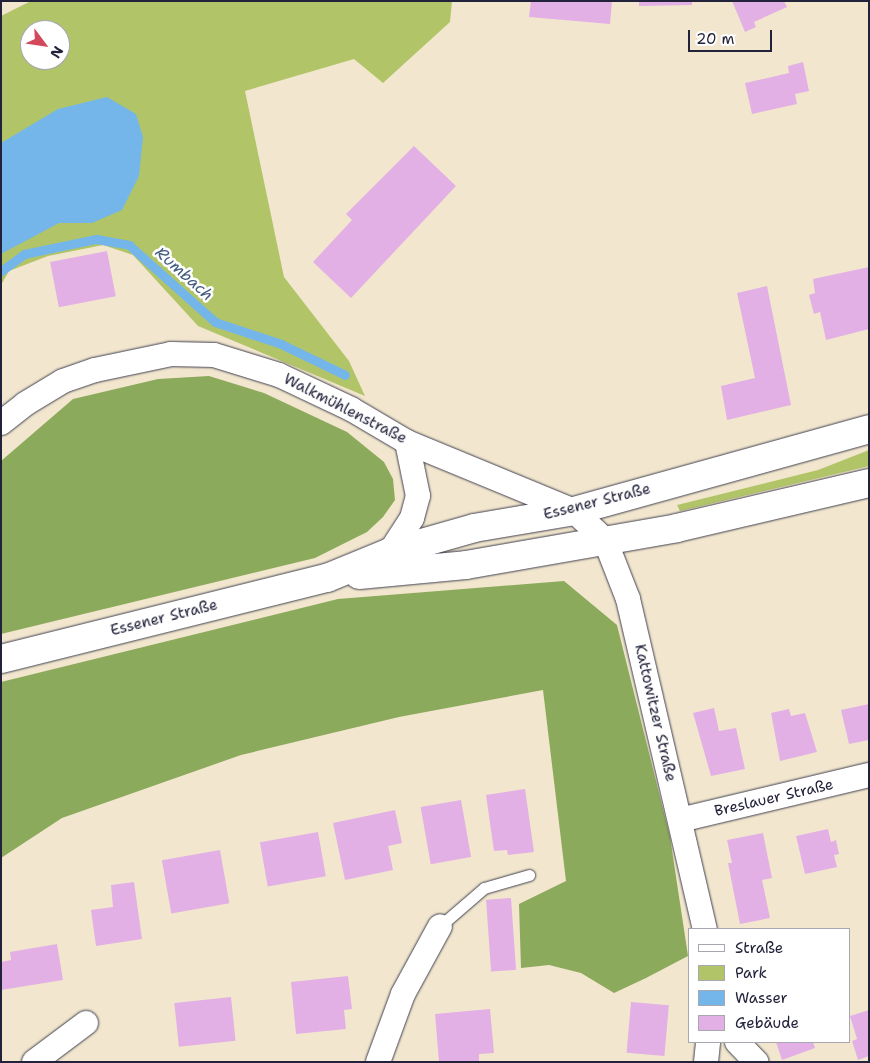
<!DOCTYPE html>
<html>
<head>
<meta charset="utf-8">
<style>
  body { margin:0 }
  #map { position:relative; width:870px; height:1063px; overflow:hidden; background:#f2e7ce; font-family:"Shantell Sans",sans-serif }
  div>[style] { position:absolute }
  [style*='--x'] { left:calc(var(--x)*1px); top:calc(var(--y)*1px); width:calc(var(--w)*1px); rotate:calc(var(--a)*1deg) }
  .green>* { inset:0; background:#b1c568 }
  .forest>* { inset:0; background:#8caa5c }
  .water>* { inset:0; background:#74b6e9 }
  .stream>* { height:9px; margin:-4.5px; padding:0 4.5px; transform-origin:4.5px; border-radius:4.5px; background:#74b6e9 }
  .building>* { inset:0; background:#e2b0e5; transform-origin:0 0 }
  .roads { filter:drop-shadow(0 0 1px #414051) drop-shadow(0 0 1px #414051) }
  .lane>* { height:11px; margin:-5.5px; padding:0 5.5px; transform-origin:5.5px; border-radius:5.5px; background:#fff }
  .street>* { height:24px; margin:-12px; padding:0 12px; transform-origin:12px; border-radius:12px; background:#fff }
  .secondary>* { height:28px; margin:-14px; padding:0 14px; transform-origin:14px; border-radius:14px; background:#fff }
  span { translate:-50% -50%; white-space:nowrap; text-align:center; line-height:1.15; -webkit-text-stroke:5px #fff; paint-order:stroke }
  .street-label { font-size:15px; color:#22223b }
  .water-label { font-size:16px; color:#435d81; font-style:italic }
  .frame { position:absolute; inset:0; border:2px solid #22223b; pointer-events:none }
  .legend { position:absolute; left:688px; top:928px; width:162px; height:115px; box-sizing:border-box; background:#fff; border:1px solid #a7a7b1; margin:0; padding:6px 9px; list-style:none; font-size:15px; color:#22223b }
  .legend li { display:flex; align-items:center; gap:10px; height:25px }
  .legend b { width:25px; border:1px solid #a7a7b1 }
  .north { position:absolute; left:20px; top:20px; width:50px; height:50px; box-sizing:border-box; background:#fff; border:1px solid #a7a7b1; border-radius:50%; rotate:121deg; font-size:14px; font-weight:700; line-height:20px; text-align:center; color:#22223b }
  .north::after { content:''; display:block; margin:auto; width:18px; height:22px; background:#d1495b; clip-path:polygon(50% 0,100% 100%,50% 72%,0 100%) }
  .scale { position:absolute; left:688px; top:30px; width:84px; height:22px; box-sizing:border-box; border:2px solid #22223b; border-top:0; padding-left:6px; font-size:15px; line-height:18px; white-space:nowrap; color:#22223b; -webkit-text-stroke:4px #fff; paint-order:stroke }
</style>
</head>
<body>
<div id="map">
  <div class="green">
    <div style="clip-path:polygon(evenodd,31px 1px,452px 1px,450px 22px,383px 83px,354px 59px,245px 91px,284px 277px,349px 361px,365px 396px,198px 326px,133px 255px,103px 245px,48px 256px,9px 271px,1px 285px,1px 16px,31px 1px,30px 30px,60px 30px,60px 60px,30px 60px,30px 30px)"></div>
    <div style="clip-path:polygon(869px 450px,869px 466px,680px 511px,677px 505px,818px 470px)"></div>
  </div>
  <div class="forest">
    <div style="clip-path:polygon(209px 376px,264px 393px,347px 432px,384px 462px,393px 479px,395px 500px,383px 517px,367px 532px,315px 558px,1px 634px,1px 461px,73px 399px,158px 379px)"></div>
    <div style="clip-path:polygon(564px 581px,617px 625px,670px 837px,688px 956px,646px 978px,614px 993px,581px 973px,549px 965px,521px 968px,519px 904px,566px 881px,543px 690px,399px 717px,241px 755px,62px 818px,1px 858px,1px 682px,338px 599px)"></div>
  </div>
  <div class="water">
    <div style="clip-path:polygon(107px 97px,136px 114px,143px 137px,139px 176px,122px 210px,92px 223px,59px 223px,1px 254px,1px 143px,58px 109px)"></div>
  </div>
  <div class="stream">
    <div style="--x:1;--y:271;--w:29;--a:-36"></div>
    <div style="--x:24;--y:254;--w:74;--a:-11.8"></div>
    <div style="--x:96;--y:239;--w:34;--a:10"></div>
    <div style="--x:129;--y:245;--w:115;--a:41.8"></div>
    <div style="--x:215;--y:322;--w:70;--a:18.4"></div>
    <div style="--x:281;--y:344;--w:71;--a:25.8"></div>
  </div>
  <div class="building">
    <div style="clip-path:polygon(531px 1px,612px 1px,610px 24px,529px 17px)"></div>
    <div style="clip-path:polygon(639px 1px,692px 1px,692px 5px,639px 6px)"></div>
    <div style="clip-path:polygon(732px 1px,784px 1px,787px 7px,754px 22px,756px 27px,745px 32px)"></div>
    <div style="clip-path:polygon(803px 62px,809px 91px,795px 94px,797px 104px,752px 114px,745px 83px,789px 73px,788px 66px)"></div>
    <div style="clip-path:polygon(414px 146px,456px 186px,351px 298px,313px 262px,352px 220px,346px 214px)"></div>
    <div style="left:107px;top:251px;width:46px;height:58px;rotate:79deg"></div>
    <div style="clip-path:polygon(869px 267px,869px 329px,826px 340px,820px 312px,814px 314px,809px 295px,815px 293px,813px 279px)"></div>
    <div style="clip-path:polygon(767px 286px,791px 405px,727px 420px,721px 386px,755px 378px,737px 293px)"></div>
    <div style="clip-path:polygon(869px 704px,869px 740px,849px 744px,841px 710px)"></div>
    <div style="clip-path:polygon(714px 708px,719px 731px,736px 728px,745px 769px,711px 776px,693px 713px)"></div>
    <div style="clip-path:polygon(789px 709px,791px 716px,805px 713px,817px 752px,780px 761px,771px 713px)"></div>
    <div style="clip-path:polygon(525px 789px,534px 852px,508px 855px,507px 850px,494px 851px,486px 795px)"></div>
    <div style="left:461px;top:800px;width:58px;height:41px;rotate:80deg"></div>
    <div style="clip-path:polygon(395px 810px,402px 843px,388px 846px,393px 870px,345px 880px,333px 823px)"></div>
    <div style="clip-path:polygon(828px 829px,831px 842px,836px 840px,839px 854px,834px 855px,837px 867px,805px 874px,796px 836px)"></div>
    <div style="left:318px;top:832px;width:45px;height:59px;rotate:80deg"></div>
    <div style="clip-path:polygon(763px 833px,772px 878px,762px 880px,770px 918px,740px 924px,728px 863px,732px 863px,727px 840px)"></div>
    <div style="left:220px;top:850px;width:54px;height:59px;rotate:80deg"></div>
    <div style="clip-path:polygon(134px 882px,142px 939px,96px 946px,91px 910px,113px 907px,111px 885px)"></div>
    <div style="left:511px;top:898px;width:72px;height:25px;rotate:86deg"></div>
    <div style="clip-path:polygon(57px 944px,63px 980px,1px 990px,1px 962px,11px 960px,10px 952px)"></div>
    <div style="clip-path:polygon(348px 976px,352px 1009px,344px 1010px,346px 1029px,296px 1034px,291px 982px)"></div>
    <div style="left:231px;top:997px;width:44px;height:57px;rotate:84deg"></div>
    <div style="left:631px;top:1002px;width:38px;height:51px;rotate:5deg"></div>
    <div style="clip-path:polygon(490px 1009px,494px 1053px,479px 1054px,479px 1062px,439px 1062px,435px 1014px)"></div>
    <div style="clip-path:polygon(869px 1010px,869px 1056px,858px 1060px,852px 1041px,857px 1039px,850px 1016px)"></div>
    <div style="clip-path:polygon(776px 1042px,813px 1042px,815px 1048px,782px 1060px)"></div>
  </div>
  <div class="roads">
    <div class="lane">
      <div style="--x:440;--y:926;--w:58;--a:-40.8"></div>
      <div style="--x:484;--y:888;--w:47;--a:-16.1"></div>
    </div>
    <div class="street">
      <div style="--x:1;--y:423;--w:31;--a:-38"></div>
      <div style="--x:25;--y:404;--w:44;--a:-31.2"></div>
      <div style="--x:63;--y:381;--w:34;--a:-19"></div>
      <div style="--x:95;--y:370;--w:78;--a:-11.9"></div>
      <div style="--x:171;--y:354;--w:43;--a:1.3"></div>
      <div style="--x:214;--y:355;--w:68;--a:17.1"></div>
      <div style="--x:279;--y:375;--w:80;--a:25.3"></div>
      <div style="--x:351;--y:409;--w:65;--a:30.5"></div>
      <div style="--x:407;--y:442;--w:181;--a:22.4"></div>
      <div style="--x:574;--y:511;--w:42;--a:43.1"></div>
      <div style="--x:605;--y:540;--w:63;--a:68.7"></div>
      <div style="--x:628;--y:599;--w:339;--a:76.9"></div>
      <div style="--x:390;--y:552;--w:40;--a:-57.1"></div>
      <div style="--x:412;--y:518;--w:23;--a:-75"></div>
      <div style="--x:418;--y:496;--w:55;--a:-101.5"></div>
      <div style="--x:680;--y:820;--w:194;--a:-13.4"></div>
      <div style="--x:737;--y:1042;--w:28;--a:46"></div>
      <div style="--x:34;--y:1062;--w:65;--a:-36.9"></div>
      <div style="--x:378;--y:1062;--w:72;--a:-69.8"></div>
      <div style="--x:403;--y:994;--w:77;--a:-61.4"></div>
      <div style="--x:706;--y:1062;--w:20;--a:-84"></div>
    </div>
    <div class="secondary">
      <div style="--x:359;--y:575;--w:107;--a:-5.3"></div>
      <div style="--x:466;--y:565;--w:214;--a:-9.9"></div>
      <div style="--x:677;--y:528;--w:197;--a:-13.2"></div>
      <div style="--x:1;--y:659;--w:336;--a:-14"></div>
      <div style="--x:327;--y:578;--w:68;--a:-22.4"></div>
      <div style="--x:390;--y:552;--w:87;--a:-15.9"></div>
      <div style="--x:474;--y:528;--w:101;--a:-9.6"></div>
      <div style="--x:574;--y:511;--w:306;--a:-15.5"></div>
    </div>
  </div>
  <div class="street-label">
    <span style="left:345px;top:409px;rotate:27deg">Walkmühlenstraße</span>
    <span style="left:597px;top:502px;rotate:-14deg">Essener Straße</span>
    <span style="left:164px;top:618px;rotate:-14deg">Essener Straße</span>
    <span style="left:655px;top:713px;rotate:77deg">Kattowitzer Straße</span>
    <span style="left:774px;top:798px;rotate:-13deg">Breslauer Straße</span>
  </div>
  <div class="water-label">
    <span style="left:184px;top:274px;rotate:42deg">Rumbach</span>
  </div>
  <div class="frame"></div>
  <ul class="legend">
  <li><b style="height:6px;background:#fff"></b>Straße</li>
  <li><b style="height:14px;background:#b1c568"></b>Park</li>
  <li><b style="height:14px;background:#74b6e9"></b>Wasser</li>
  <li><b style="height:14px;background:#e2b0e5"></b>Gebäude</li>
  </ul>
  <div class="north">N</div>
  <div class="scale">20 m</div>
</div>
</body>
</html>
